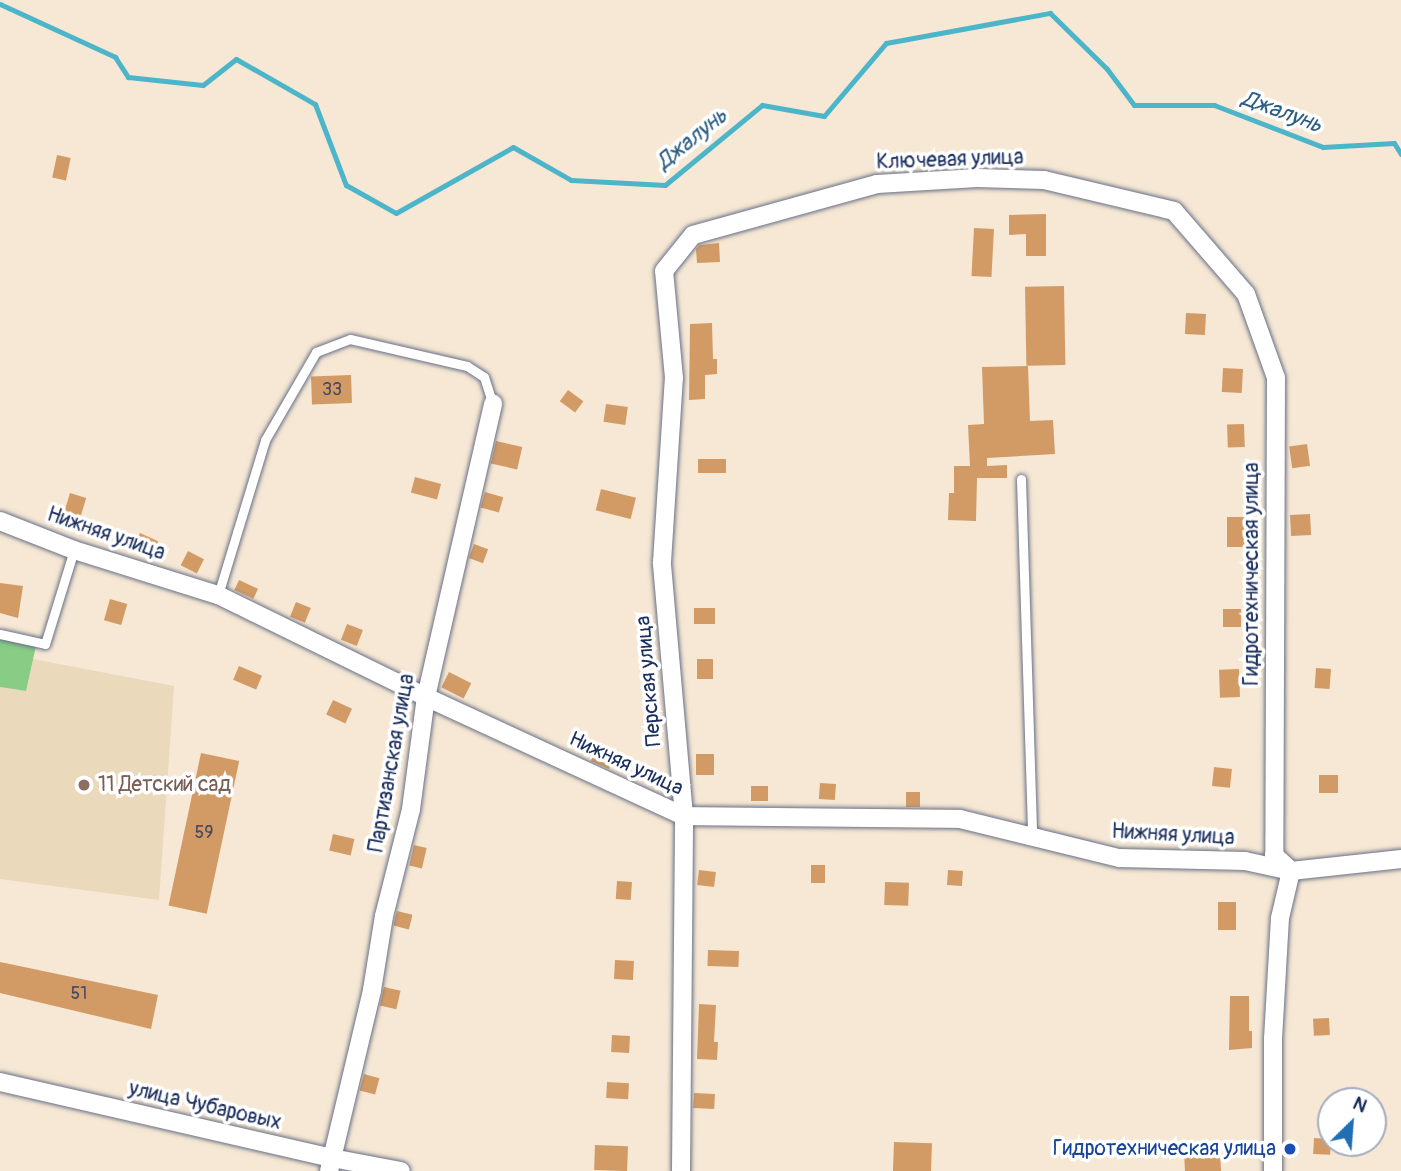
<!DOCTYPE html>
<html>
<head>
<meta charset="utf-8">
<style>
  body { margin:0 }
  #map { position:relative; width:1401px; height:1171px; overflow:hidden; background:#f6e8d4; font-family:Pangolin,sans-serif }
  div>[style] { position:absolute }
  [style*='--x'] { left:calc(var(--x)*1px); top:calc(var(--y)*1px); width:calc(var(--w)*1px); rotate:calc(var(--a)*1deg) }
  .built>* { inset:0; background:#ead9ba }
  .green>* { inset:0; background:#88cc85 }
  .stream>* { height:5px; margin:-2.5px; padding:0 2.5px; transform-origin:2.5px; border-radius:2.5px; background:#4cb5ca }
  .building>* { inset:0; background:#d29b66; transform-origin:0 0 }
  .roads { filter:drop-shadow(0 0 2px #687087) drop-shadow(0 0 2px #687087) }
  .lane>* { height:9px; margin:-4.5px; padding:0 4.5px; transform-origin:4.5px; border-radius:4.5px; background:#fff }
  .street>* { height:18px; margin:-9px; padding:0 9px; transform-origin:9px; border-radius:9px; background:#fff }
  .dots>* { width:19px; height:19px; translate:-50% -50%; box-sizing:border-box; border:4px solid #fff; border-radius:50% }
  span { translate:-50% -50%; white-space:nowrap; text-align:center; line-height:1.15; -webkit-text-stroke:7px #fff; paint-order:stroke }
  .number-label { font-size:18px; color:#494a60 }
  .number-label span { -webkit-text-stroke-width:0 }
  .street-label { font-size:21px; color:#1b2f5e }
  .education-label { font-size:21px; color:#785e54 }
  .left { translate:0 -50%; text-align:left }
  .transit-label { font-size:21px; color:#164399 }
  .right { translate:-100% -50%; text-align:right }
  .water-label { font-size:23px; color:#2c5e84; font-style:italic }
  .north { position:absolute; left:1317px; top:1087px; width:70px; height:70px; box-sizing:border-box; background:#fff; border:2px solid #a4acbf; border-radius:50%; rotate:25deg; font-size:19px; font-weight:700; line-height:28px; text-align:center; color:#1b2f5e }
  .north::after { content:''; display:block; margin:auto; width:24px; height:32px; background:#1f6fb2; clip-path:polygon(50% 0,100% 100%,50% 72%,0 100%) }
</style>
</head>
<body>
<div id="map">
  <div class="built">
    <div style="clip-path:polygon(33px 659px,174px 686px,159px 900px,0 879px,0 687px,26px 691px)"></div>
  </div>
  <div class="green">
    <div style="clip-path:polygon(0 638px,36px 646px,26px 691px,0 687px)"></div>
  </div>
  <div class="stream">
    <div style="--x:0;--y:4;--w:127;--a:24.7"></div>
    <div style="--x:115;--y:57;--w:24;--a:57"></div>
    <div style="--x:128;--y:77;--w:75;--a:6.1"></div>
    <div style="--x:203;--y:85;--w:42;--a:-38.2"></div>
    <div style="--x:236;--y:59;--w:91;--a:29.7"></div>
    <div style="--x:315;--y:104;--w:87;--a:69.1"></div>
    <div style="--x:346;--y:185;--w:57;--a:29.2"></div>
    <div style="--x:396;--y:213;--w:134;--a:-29.4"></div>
    <div style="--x:513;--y:147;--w:67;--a:29.6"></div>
    <div style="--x:571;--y:180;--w:94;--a:3"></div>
    <div style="--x:665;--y:185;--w:126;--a:-39.5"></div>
    <div style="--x:762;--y:105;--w:63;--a:10.1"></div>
    <div style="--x:824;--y:116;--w:96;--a:-49.7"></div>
    <div style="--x:886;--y:43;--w:167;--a:-10.4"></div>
    <div style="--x:1050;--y:13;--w:80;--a:44.5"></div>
    <div style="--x:1107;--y:69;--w:45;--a:53.1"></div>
    <div style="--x:1134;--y:105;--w:80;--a:0"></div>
    <div style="--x:1214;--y:105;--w:117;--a:21.1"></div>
    <div style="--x:1323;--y:147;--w:71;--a:-3.2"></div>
    <div style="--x:1394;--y:143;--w:13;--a:58"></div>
  </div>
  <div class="building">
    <div style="left:57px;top:155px;width:14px;height:23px;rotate:12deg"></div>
    <div style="clip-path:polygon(1046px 214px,1046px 256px,1026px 256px,1026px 234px,1009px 235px,1009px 215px)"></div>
    <div style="left:974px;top:228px;width:20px;height:48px;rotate:3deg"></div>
    <div style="clip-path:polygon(719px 243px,720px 262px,697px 263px,696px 249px,700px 245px)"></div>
    <div style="left:1064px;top:286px;width:79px;height:39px;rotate:89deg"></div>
    <div style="left:1186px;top:313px;width:20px;height:21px;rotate:3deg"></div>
    <div style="clip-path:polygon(712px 323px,713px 359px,717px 359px,717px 374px,705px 375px,705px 399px,689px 400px,690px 324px)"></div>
    <div style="clip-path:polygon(1028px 366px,1030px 421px,1053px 420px,1055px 454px,987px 458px,987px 466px,1007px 465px,1007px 478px,977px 478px,976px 521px,948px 520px,949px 493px,954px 493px,954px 466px,970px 466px,968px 425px,984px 424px,982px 367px)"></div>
    <div style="left:1223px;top:368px;width:20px;height:24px;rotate:3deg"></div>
    <div style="left:351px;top:375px;width:28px;height:40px;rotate:88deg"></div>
    <div style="left:568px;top:390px;width:19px;height:14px;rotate:36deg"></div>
    <div style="left:606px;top:404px;width:22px;height:18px;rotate:8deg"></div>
    <div style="left:1244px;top:424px;width:23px;height:17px;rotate:88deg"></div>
    <div style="left:496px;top:441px;width:27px;height:23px;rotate:13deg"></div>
    <div style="left:1307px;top:444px;width:22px;height:18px;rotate:82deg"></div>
    <div style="left:726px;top:459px;width:14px;height:28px;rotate:90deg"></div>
    <div style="left:415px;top:477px;width:27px;height:16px;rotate:15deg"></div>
    <div style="left:601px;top:489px;width:36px;height:22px;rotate:14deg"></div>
    <div style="left:485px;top:492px;width:19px;height:16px;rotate:16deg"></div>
    <div style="left:70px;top:493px;width:17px;height:28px;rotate:17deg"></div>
    <div style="left:1310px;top:514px;width:21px;height:20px;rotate:87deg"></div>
    <div style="left:1227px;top:517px;width:20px;height:30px"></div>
    <div style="left:140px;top:533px;width:20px;height:17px;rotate:24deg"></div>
    <div style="left:474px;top:544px;width:15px;height:15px;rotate:20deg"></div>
    <div style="left:188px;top:551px;width:18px;height:16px;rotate:27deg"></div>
    <div style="left:239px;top:580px;width:21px;height:11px;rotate:25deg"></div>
    <div style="clip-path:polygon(0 583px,23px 586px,18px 618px,0 613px)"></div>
    <div style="left:110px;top:599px;width:18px;height:22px;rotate:16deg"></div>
    <div style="left:296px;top:602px;width:16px;height:16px;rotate:22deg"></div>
    <div style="left:694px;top:608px;width:21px;height:16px"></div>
    <div style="left:1223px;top:609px;width:18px;height:18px"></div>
    <div style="left:347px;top:624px;width:17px;height:17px;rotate:21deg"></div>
    <div style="left:697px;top:659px;width:16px;height:20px"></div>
    <div style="left:239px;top:666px;width:25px;height:15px;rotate:23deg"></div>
    <div style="left:1316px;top:668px;width:15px;height:20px;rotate:4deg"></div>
    <div style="left:1239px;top:669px;width:28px;height:20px;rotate:88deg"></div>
    <div style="left:449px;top:672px;width:25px;height:17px;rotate:27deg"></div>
    <div style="left:333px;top:700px;width:21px;height:16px;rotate:25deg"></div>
    <div style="clip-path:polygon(596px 747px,615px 753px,609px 769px,591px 761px)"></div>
    <div style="left:201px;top:753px;width:39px;height:156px;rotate:12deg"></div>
    <div style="left:714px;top:754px;width:21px;height:18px;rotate:90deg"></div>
    <div style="left:1214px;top:767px;width:18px;height:19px;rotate:6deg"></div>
    <div style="left:1319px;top:775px;width:19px;height:18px"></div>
    <div style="left:820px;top:783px;width:16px;height:16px;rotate:4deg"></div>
    <div style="left:751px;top:786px;width:17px;height:15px"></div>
    <div style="left:906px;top:792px;width:14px;height:15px"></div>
    <div style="left:333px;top:834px;width:22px;height:17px;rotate:13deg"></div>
    <div style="left:414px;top:845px;width:13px;height:21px;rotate:13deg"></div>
    <div style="left:811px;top:865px;width:14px;height:18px"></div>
    <div style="left:699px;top:870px;width:17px;height:15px;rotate:7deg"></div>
    <div style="left:948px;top:870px;width:15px;height:15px;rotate:4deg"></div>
    <div style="left:617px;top:881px;width:15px;height:18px;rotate:4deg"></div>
    <div style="left:885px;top:882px;width:24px;height:23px;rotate:2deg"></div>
    <div style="left:1218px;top:902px;width:18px;height:28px"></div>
    <div style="left:397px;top:911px;width:16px;height:15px;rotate:14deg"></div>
    <div style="left:708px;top:950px;width:31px;height:16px;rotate:2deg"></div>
    <div style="left:615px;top:960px;width:19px;height:19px;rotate:3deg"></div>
    <div style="clip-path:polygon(0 962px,158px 995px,151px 1029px,0 993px)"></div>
    <div style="left:384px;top:987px;width:17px;height:19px;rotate:13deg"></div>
    <div style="clip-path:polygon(1230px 996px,1249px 996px,1249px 1031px,1252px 1031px,1252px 1048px,1229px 1050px)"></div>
    <div style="clip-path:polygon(699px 1004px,716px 1005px,714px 1042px,718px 1042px,717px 1060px,697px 1059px)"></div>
    <div style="left:1329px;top:1018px;width:17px;height:16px;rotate:87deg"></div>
    <div style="left:612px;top:1035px;width:18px;height:17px;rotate:3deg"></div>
    <div style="left:364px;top:1074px;width:16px;height:17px;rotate:15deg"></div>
    <div style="left:607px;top:1082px;width:22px;height:16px;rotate:3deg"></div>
    <div style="left:694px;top:1093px;width:21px;height:15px;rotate:3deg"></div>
    <div style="left:1314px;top:1138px;width:17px;height:16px;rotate:3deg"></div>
    <div style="left:894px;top:1142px;width:38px;height:29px;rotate:2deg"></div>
    <div style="left:595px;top:1145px;width:33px;height:25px;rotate:2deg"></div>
    <div style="left:1220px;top:1151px;width:20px;height:36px;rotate:87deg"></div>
  </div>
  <div class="roads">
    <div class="lane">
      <div style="--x:1021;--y:479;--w:356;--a:88.2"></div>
      <div style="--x:218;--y:595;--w:162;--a:-73.1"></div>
      <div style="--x:265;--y:440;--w:102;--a:-59.9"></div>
      <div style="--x:316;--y:352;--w:36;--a:-21"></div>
      <div style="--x:350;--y:339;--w:120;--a:13"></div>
      <div style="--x:467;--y:366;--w:20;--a:33"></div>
      <div style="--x:484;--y:377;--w:28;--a:72"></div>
      <div style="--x:0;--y:634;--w:46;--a:12.5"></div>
      <div style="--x:45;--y:644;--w:98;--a:-72.9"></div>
    </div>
    <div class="street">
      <div style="--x:0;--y:521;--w:79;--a:21.4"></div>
      <div style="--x:74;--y:550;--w:151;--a:17.4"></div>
      <div style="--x:218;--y:595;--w:232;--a:26.1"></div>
      <div style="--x:426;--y:697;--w:284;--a:24.8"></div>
      <div style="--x:684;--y:816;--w:276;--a:0.6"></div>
      <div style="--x:960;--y:819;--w:164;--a:13.8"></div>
      <div style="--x:1119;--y:858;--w:126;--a:1.4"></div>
      <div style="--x:1245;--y:861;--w:47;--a:12.3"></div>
      <div style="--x:1291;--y:871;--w:111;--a:-6.2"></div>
      <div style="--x:0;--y:1082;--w:341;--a:12.9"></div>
      <div style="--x:332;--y:1158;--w:70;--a:10.7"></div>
      <div style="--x:329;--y:1171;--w:186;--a:-76.6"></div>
      <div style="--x:372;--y:990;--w:75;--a:-80.8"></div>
      <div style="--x:384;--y:916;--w:110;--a:-75.8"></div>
      <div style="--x:411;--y:809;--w:113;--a:-82.4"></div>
      <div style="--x:426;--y:697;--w:301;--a:-77.1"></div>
      <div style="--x:681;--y:1171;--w:355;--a:-89.5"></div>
      <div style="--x:684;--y:816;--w:255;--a:-95"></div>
      <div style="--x:662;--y:562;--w:184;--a:-86.3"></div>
      <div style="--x:674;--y:378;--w:107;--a:-95.3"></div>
      <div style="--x:664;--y:271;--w:46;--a:-51.1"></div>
      <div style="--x:693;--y:235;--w:191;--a:-15.5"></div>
      <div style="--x:877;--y:184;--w:100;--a:-3.4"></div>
      <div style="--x:977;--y:178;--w:67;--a:1.7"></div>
      <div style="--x:1044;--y:180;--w:134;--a:13.4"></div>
      <div style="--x:1174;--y:211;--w:110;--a:49.1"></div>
      <div style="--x:1246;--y:294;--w:89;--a:70.3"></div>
      <div style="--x:1276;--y:378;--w:477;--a:90.2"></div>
      <div style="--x:1274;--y:855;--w:23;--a:43"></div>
      <div style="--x:1273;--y:1171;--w:132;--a:-90"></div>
      <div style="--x:1273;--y:1039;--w:121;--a:-86.7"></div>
      <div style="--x:1280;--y:918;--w:48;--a:-76.8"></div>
    </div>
  </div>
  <div class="dots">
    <div style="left:84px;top:785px;background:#8d6e63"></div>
    <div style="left:1290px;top:1149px;background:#1a4fb4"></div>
  </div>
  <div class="number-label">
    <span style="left:332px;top:390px">33</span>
    <span style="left:204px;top:833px">59</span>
    <span style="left:79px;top:994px">51</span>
  </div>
  <div class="street-label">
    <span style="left:950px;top:160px;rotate:-2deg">Ключевая улица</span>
    <span style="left:106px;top:534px;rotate:19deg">Нижняя улица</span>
    <span style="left:1252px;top:574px;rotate:-90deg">Гидротехническая улица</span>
    <span style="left:649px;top:681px;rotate:-95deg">Перская улица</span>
    <span style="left:392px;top:763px;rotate:-80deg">Партизанская улица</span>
    <span style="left:626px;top:764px;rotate:25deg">Нижняя улица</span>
    <span style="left:1173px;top:835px;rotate:3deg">Нижняя улица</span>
    <span style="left:205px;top:1106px;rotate:13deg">улица Чубаровых</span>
  </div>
  <div class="education-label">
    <span class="left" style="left:98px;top:785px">11 Детский сад</span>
  </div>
  <div class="transit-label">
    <span class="right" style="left:1276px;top:1149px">Гидротехническая улица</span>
  </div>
  <div class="water-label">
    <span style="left:1282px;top:112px;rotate:20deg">Джалунь</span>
    <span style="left:692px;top:139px;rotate:-39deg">Джалунь</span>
  </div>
  <div class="north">N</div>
</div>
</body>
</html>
